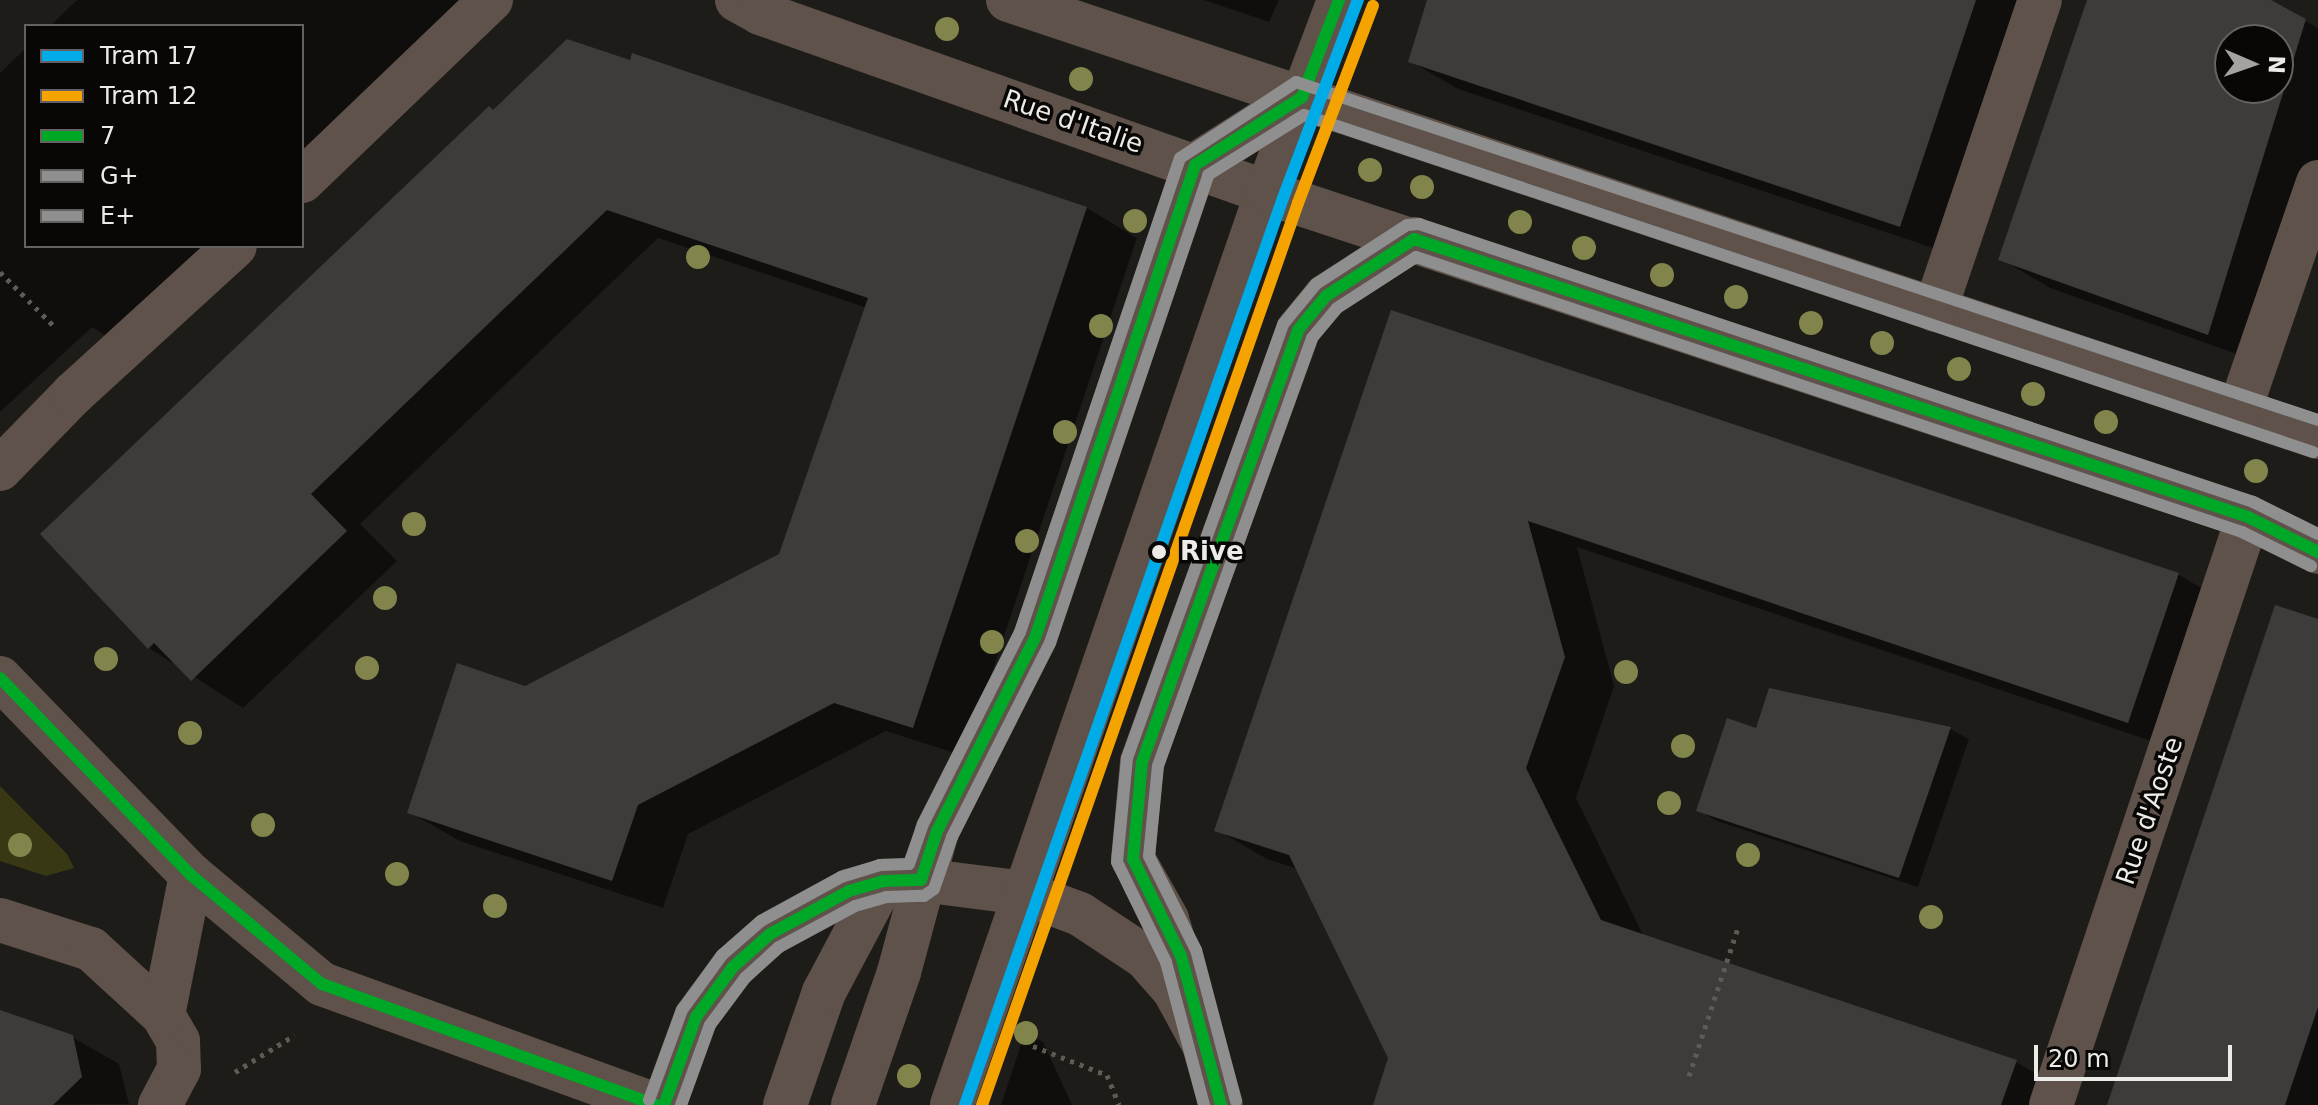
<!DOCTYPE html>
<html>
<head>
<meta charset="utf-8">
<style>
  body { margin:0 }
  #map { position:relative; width:2318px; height:1105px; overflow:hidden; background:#1e1c19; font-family:"DejaVu Sans",sans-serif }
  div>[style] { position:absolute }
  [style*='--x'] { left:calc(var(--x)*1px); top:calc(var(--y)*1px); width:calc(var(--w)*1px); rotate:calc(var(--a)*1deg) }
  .green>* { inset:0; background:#383914 }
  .shadow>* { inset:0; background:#0007 }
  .building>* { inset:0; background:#3d3c3b }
  .path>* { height:5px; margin-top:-2.5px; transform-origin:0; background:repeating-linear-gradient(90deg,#615954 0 4px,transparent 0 10px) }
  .minor>* { height:44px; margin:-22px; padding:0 22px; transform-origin:22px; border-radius:22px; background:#5f524a }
  .bus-1>* { height:12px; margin:-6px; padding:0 6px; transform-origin:6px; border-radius:6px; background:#00a828 }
  .bus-2>* { height:12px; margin:-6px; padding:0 6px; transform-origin:6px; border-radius:6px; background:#8f8f8f }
  .bus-3>* { height:12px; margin:-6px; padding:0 6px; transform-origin:6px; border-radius:6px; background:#8f8f8f }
  .tram-1>* { height:12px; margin:-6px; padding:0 6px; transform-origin:6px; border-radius:6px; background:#00ace7 }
  .tram-2>* { height:12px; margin:-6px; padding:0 6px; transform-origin:6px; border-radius:6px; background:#f5a300 }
  .trees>* { width:24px; height:24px; margin:-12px; border-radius:50%; background:#81844b }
  .dots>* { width:22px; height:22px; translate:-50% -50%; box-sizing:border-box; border:4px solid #080706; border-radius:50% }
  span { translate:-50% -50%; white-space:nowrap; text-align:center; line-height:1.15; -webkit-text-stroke:7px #080706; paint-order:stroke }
  .street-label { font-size:26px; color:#edebe7 }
  .stop-label { font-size:26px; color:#edebe7; font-weight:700 }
  .left { translate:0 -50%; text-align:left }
  .legend { position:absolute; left:24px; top:24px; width:280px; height:224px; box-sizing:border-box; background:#080706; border:2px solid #646260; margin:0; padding:10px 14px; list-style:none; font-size:24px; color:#edebe7 }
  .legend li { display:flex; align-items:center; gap:16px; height:40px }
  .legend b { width:40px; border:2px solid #646260 }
  .north { position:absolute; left:2214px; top:24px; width:80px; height:80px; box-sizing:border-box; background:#080706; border:2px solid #646260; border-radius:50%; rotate:92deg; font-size:22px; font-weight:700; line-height:32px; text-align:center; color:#edebe7 }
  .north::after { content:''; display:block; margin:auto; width:28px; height:36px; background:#a5a39f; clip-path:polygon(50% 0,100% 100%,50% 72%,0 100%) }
  .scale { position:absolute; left:2034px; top:1045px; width:198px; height:36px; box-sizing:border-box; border:4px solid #edebe7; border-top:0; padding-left:10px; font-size:24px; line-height:28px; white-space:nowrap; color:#edebe7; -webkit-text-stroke:6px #080706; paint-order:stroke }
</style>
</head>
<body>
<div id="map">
  <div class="green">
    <div style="clip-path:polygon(0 786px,67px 854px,74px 868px,46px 876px,0 861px)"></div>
  </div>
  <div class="shadow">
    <div style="clip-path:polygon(77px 0,473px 0,302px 164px,302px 26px,50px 26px)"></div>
    <div style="clip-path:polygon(1204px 0,1279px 0,1269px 22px)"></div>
    <div style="clip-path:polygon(1430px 0,2034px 0,1948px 253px,1458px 89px,1410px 61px)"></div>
    <div style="clip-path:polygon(evenodd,2089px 0,2267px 0,2318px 28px,2318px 167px,2257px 361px,2050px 288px,2001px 259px,2089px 0,2230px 40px,2278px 40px,2278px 88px,2230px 88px,2230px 40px)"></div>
    <div style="clip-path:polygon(26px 48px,26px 246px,216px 246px,106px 336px,92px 327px,0 412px,0 73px)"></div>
    <div style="clip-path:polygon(633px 55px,1087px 208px,1137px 238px,964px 756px,886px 731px,688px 834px,663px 908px,460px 841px,409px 812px,525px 688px,780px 556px,867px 308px,658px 238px,360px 524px,397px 561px,243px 708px,149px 648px,495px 112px,631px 62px)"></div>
    <div style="clip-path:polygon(1393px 312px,2179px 575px,2229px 604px,2178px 750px,1577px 547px,1614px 686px,1576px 798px,1644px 937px,2016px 1062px,2066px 1091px,2061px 1105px,1375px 1105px,1391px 1058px,1298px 869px,1267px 859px,1217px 830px)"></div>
    <div style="clip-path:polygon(2318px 621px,2318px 1105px,2108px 1105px)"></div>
    <div style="clip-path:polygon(1950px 729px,1969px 739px,1918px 887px,1717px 821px,1698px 810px,1757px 731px)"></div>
    <div style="clip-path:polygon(0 1012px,72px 1037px,119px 1064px,129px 1104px,0 1105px)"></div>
    <div style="clip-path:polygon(1025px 1032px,1043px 1042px,1072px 1105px,1001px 1105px)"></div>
  </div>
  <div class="building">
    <div style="clip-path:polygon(1427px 0,1976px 0,1900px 227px,1408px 62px)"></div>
    <div style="clip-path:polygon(evenodd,2087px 0,2271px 0,2306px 19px,2208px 335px,1998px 260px,2087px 0,2230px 40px,2278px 40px,2278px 88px,2230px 88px,2230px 40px)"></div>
    <div style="clip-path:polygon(567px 39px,630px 60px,632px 53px,1087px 207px,913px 728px,834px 703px,638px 805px,612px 881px,407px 813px,457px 663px,525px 686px,779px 554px,868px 298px,607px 210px,311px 494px,347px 531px,191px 681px,154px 643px,148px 649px,40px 534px,489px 106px,493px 110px)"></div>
    <div style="clip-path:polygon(1391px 310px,2179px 573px,2128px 723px,1528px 521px,1565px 657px,1526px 768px,1601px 920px,2017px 1060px,2001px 1105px,1373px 1105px,1388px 1058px,1289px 855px,1214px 831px)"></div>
    <div style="clip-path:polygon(2275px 605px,2318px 619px,2318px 1007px,2285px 1105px,2107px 1105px)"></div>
    <div style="clip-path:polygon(1769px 688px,1951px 727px,1899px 878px,1696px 811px,1727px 718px,1756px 728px)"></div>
    <div style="clip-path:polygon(0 1010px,73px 1035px,82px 1077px,53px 1105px,0 1105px)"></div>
  </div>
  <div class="path">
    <div style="--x:0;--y:272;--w:78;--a:45"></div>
    <div style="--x:1033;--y:1046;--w:79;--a:21.4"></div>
    <div style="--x:1107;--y:1075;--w:32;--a:68"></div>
    <div style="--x:235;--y:1072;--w:70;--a:-31.7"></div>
    <div style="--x:1689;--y:1076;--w:159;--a:-71.7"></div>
  </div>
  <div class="minor">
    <div style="--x:737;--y:0;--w:26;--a:29"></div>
    <div style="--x:760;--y:13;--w:555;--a:19.48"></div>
    <div style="--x:1283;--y:198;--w:1016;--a:18.29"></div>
    <div style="--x:2248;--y:517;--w:78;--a:26.6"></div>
    <div style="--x:1008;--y:0;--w:1381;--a:18.45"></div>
    <div style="--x:302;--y:181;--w:262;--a:-43.8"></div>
    <div style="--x:1935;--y:310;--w:327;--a:-71.3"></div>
    <div style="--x:2240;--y:409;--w:240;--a:-71"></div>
    <div style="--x:0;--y:469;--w:105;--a:-45.8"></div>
    <div style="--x:73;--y:394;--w:219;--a:-42.4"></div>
    <div style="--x:0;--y:678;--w:274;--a:45.9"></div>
    <div style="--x:191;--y:875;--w:170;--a:39.8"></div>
    <div style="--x:322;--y:984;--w:355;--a:19.9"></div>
    <div style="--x:0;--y:920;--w:96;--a:17.7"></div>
    <div style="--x:91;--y:949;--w:98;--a:42.5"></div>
    <div style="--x:163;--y:1015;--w:30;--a:60"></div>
    <div style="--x:178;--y:1041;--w:28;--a:88"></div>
    <div style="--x:179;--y:1069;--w:41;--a:117.8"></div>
    <div style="--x:163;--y:1015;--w:143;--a:-78.7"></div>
    <div style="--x:1204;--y:1045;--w:131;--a:-106.4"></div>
    <div style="--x:1167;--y:919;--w:69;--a:-119.5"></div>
    <div style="--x:1133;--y:859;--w:97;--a:-84.7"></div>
    <div style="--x:1142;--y:762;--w:459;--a:-70.1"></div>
    <div style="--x:1298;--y:330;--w:44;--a:-50.5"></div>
    <div style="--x:1326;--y:296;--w:105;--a:-32.9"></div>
    <div style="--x:664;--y:1105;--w:94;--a:-70"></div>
    <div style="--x:696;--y:1017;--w:62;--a:-53.5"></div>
    <div style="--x:733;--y:967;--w:50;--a:-41.7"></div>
    <div style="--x:770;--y:934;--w:90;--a:-28.6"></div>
    <div style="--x:849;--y:891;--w:35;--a:-16"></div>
    <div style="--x:883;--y:881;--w:38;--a:-2"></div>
    <div style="--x:921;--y:880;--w:104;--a:7.2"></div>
    <div style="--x:1024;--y:893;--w:60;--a:20.6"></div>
    <div style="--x:1080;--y:914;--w:78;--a:33.5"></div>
    <div style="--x:1145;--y:957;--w:44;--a:48.7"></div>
    <div style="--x:1174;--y:990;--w:63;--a:61.4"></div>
    <div style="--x:1204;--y:1045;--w:62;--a:74.2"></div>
    <div style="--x:785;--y:1105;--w:120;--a:-71"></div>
    <div style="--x:824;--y:992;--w:126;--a:-62"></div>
    <div style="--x:853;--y:1105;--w:141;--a:-70.9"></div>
    <div style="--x:899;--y:972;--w:146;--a:-74.9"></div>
    <div style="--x:937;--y:831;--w:216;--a:-63.1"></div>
    <div style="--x:1035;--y:638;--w:499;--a:-71.3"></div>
    <div style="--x:1195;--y:165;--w:127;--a:-32.4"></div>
    <div style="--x:952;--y:1105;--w:966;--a:-70.96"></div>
    <div style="--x:1267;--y:192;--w:205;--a:-69.4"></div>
    <div style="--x:2051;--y:1105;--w:620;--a:-71.48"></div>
  </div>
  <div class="bus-1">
    <div style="--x:0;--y:678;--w:274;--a:45.9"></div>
    <div style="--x:191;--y:875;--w:170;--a:39.8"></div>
    <div style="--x:322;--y:984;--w:355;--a:19.9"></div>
    <div style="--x:664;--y:1105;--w:94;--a:-70"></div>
    <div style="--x:696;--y:1017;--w:62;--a:-53.5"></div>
    <div style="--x:733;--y:967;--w:50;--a:-41.7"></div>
    <div style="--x:770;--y:934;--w:90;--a:-28.6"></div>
    <div style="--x:849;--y:891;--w:35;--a:-16"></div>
    <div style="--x:883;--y:881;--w:38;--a:-2"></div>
    <div style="--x:921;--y:880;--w:52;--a:-71.9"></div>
    <div style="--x:937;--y:831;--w:216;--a:-63.1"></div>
    <div style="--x:1035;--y:638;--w:499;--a:-71.3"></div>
    <div style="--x:1195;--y:165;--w:127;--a:-32.4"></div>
    <div style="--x:1302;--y:97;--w:104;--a:-69.1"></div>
    <div style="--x:1221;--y:1105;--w:154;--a:-105"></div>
    <div style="--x:1181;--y:956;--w:108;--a:-116.3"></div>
    <div style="--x:1133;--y:859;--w:97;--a:-84.7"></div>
    <div style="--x:1142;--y:762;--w:459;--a:-70.1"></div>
    <div style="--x:1298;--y:330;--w:44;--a:-50.5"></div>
    <div style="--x:1326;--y:296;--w:105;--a:-32.9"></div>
    <div style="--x:1414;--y:239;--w:879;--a:18.43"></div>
    <div style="--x:2248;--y:517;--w:78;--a:26.6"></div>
  </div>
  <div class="bus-2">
    <div style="--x:1236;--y:1101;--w:156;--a:-104.8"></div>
    <div style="--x:1196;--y:950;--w:105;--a:-116.6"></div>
    <div style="--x:1149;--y:856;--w:90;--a:-84.3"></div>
    <div style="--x:1158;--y:766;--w:455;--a:-70.2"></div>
    <div style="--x:1312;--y:338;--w:39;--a:-50"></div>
    <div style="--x:1337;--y:308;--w:94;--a:-32.8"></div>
    <div style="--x:1416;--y:257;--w:871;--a:18.41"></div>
    <div style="--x:2242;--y:532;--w:77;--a:26.2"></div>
    <div style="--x:681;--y:1105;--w:85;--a:-70.1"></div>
    <div style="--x:710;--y:1025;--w:59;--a:-53.3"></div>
    <div style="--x:745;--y:978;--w:46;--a:-42.4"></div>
    <div style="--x:779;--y:947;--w:86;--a:-28.3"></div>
    <div style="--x:855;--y:906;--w:32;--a:-16"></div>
    <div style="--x:886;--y:897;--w:38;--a:-2"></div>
    <div style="--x:924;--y:896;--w:12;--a:-35"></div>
    <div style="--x:934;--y:889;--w:55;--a:-70.9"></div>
    <div style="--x:952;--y:837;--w:217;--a:-63.2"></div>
    <div style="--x:1050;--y:643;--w:494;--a:-71.3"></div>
    <div style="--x:1208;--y:175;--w:113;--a:-32"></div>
    <div style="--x:1304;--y:115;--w:1064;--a:18.47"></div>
  </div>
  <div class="bus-3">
    <div style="--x:649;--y:1100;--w:96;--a:-69.9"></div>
    <div style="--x:682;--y:1010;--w:68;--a:-54"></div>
    <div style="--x:722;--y:955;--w:52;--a:-41.1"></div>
    <div style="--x:761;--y:921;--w:91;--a:-28.8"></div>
    <div style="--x:841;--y:877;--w:41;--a:-17.1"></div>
    <div style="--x:880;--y:865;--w:29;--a:-2"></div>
    <div style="--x:909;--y:864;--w:42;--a:-70.7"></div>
    <div style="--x:923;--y:824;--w:215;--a:-63.2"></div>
    <div style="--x:1020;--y:632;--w:500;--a:-71.35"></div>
    <div style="--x:1180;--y:158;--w:139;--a:-33.2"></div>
    <div style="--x:1296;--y:82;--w:1076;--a:18.3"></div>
    <div style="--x:1204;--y:1105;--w:148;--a:-104.9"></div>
    <div style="--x:1166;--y:962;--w:111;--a:-116.1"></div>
    <div style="--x:1117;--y:862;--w:104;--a:-84.5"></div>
    <div style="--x:1127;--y:758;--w:462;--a:-70.2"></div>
    <div style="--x:1284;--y:323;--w:50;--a:-50.6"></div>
    <div style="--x:1316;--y:284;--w:108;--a:-33"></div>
    <div style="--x:1407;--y:225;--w:12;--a:-5"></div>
    <div style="--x:1419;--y:224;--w:879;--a:18.43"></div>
    <div style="--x:2253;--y:502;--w:72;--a:26.2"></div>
  </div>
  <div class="tram-1">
    <div style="--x:965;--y:1105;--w:961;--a:-70.68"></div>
    <div style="--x:1283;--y:198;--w:212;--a:-69.3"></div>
  </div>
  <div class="tram-2">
    <div style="--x:982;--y:1105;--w:956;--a:-70.69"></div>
    <div style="--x:1298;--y:203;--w:211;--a:-69.2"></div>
  </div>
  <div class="trees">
    <div style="left:947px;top:29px"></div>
    <div style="left:1081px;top:79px"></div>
    <div style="left:1370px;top:170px"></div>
    <div style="left:1422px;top:187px"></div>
    <div style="left:1135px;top:221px"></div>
    <div style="left:1520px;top:222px"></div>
    <div style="left:1584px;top:248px"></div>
    <div style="left:698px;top:257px"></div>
    <div style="left:1662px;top:275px"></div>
    <div style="left:1736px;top:297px"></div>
    <div style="left:1811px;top:323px"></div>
    <div style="left:1101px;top:326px"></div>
    <div style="left:1882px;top:343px"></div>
    <div style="left:1959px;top:369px"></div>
    <div style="left:2033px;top:394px"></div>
    <div style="left:2106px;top:422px"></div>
    <div style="left:1065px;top:432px"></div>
    <div style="left:2256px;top:471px"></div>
    <div style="left:414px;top:524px"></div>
    <div style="left:1027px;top:541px"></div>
    <div style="left:385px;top:598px"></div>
    <div style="left:992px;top:642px"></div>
    <div style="left:106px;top:659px"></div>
    <div style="left:367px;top:668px"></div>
    <div style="left:1626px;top:672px"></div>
    <div style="left:190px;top:733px"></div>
    <div style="left:1683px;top:746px"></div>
    <div style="left:1669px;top:803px"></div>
    <div style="left:263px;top:825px"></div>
    <div style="left:20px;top:845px"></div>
    <div style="left:1748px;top:855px"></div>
    <div style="left:397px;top:874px"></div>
    <div style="left:495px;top:906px"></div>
    <div style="left:1931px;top:917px"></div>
    <div style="left:1026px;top:1033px"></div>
    <div style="left:909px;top:1076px"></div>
  </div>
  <div class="dots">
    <div style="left:1159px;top:552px;background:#edebe7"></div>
  </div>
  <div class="street-label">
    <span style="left:1073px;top:122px;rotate:19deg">Rue d'Italie</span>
    <span style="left:2150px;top:811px;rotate:-71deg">Rue d'Aoste</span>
  </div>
  <div class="stop-label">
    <span class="left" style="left:1180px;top:552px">Rive</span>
  </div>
  <ul class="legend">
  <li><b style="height:10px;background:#00ace7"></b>Tram 17</li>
  <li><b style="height:10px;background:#f5a300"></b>Tram 12</li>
  <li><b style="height:10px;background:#00a828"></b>7</li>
  <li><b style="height:10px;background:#8f8f8f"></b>G+</li>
  <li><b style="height:10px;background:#8f8f8f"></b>E+</li>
  </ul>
  <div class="north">N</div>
  <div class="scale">20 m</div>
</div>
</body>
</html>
